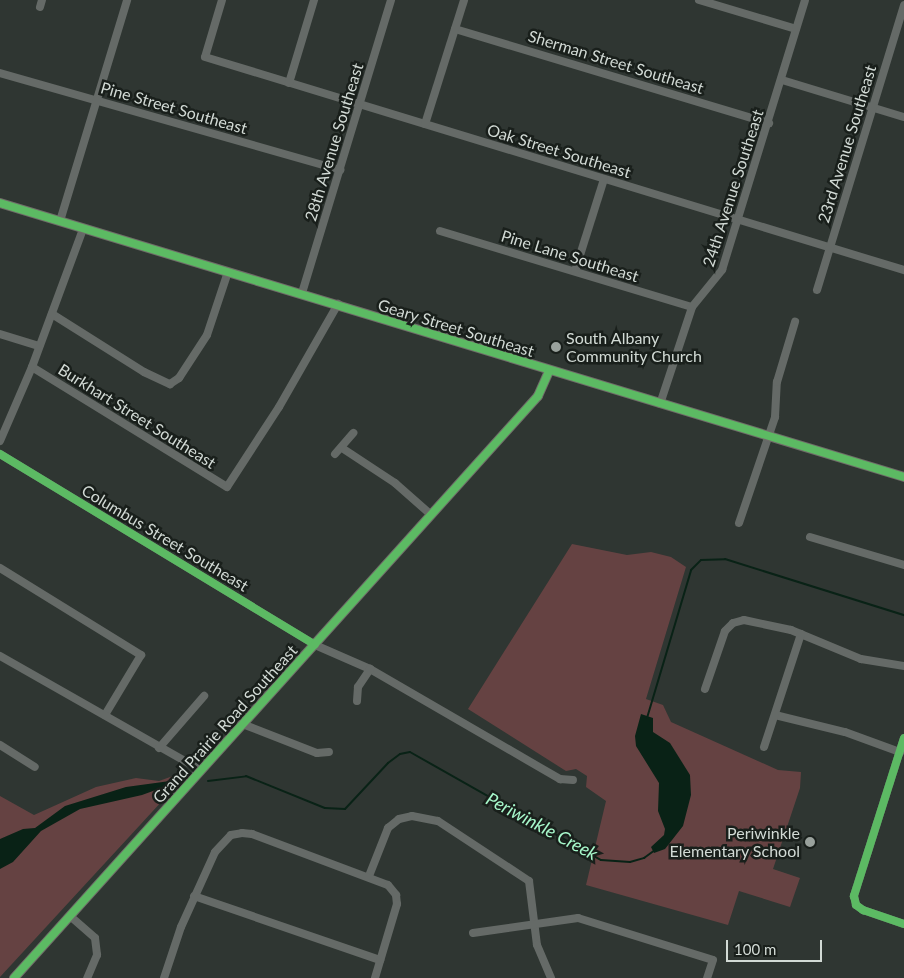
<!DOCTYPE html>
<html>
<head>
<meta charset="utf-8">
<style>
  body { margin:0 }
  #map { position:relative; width:904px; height:978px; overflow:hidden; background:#2f3632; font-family:Lato,sans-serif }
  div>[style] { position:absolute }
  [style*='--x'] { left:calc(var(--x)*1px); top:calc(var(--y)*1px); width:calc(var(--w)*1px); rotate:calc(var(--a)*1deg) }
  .green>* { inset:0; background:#654242 }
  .water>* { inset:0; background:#092216 }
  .stream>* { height:2px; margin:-1px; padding:0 1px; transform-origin:1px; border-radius:1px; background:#092216 }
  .minor>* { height:8px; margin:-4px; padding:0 4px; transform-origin:4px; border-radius:4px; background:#656a67 }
  .major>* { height:10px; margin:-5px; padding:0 5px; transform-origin:5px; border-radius:5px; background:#706c69 }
  .cycleway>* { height:8px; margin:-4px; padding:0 4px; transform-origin:4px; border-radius:4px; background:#5cba63 }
  .dots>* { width:14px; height:14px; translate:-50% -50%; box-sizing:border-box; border:2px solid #191f1b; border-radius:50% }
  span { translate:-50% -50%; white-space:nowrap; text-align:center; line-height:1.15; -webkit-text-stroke:5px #191f1b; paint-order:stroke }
  .street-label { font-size:16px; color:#d2dad5 }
  .poi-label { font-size:16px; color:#d2dad5 }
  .left { translate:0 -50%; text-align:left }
  .right { translate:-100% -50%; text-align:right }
  .water-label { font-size:18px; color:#a7f8cb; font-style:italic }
  .scale { position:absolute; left:726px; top:940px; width:96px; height:22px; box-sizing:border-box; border:2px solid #d2dad5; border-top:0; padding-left:6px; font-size:15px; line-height:18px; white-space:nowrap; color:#d2dad5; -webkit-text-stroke:4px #191f1b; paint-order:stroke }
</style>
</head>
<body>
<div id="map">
  <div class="green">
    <div style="clip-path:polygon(572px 544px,627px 555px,651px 552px,671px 557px,686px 567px,646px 699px,663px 705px,671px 722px,778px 770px,801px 772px,800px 788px,773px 869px,800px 878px,790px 907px,739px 891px,728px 925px,586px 885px,606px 801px,586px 787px,587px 776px,576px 769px,566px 771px,468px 709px)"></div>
    <div style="clip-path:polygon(184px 772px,187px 774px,0 977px,0 796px,34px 815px,96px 787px,136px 778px,159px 781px)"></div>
  </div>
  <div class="water">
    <div style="clip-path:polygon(641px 714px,653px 718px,653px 732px,670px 743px,690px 775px,691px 795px,683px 826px,665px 849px,654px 853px,651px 847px,664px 835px,665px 829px,658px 811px,659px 783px,636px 746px,635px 736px)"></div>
    <div style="clip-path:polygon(170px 781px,172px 784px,142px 795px,80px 809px,41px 831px,13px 862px,0 869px,0 839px,23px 829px,35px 828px,65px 806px,126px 787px)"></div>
  </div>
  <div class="stream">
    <div style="--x:647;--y:718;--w:154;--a:-73.4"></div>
    <div style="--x:691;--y:570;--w:14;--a:-45"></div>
    <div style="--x:701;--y:560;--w:24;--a:-2"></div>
    <div style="--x:725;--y:559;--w:188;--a:17.4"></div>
    <div style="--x:208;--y:781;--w:38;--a:-7"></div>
    <div style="--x:246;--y:776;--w:85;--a:22.1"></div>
    <div style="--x:325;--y:808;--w:20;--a:3"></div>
    <div style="--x:345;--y:809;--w:63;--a:-46.9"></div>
    <div style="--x:388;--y:763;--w:15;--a:-37"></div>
    <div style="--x:400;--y:754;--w:10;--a:-11"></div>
    <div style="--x:410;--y:752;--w:219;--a:29.5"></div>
    <div style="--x:601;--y:860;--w:29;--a:4"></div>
    <div style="--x:630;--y:862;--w:15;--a:-16"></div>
    <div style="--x:644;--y:858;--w:14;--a:-36"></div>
  </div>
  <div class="minor">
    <div style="--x:222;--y:0;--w:59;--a:106.6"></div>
    <div style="--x:205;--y:57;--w:731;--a:16.95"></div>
    <div style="--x:699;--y:0;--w:101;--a:16.6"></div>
    <div style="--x:40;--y:7;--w:7;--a:-74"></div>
    <div style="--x:455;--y:29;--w:328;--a:16.7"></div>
    <div style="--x:0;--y:73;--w:354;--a:15.9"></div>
    <div style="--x:782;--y:80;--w:127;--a:16.9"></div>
    <div style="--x:289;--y:83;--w:87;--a:-73.2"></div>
    <div style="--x:425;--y:124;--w:130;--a:-72.5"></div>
    <div style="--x:60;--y:221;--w:231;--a:-73.1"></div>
    <div style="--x:440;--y:231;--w:263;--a:16.8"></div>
    <div style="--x:575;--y:271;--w:96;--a:-72.5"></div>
    <div style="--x:817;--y:290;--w:298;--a:-73"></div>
    <div style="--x:302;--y:293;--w:306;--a:-73.1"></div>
    <div style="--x:52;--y:314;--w:109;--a:32.2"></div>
    <div style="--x:144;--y:372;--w:29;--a:25"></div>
    <div style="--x:170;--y:384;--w:11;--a:-34"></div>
    <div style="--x:179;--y:378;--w:51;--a:-56.9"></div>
    <div style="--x:207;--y:335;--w:66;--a:-71.6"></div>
    <div style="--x:0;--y:334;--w:41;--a:17.1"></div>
    <div style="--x:32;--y:367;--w:229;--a:31.6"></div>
    <div style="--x:227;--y:487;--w:95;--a:-57"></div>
    <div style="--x:279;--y:407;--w:119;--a:-60.2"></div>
    <div style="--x:660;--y:404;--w:102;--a:-71.7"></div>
    <div style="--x:692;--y:307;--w:48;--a:-51"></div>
    <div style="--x:722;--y:270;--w:282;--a:-72.9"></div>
    <div style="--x:0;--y:441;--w:81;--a:-66.6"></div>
    <div style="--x:32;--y:367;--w:147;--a:-69.7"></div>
    <div style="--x:342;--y:448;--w:64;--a:33.4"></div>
    <div style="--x:395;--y:483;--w:45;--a:41.4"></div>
    <div style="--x:0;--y:454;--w:368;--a:31.2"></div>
    <div style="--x:315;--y:645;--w:60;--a:23.6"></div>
    <div style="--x:370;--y:669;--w:220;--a:30.1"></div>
    <div style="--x:560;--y:779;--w:13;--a:4"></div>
    <div style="--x:335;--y:454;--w:28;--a:-49"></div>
    <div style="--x:739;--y:523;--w:112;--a:-71.2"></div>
    <div style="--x:775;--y:417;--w:35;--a:-87"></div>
    <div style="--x:777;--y:382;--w:63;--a:-73.3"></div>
    <div style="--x:810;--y:537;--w:98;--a:16.6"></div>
    <div style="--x:0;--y:568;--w:166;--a:31.7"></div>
    <div style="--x:141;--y:655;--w:70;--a:121"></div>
    <div style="--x:0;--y:656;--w:231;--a:29.6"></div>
    <div style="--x:705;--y:689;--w:61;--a:-71"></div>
    <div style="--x:725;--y:631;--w:11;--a:-45"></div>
    <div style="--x:733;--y:623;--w:11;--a:-15"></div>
    <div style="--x:744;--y:620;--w:48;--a:12"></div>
    <div style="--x:791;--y:630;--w:76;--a:22.5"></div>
    <div style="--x:861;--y:659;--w:44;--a:9.2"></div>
    <div style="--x:357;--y:701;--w:14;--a:-86"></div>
    <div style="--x:358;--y:687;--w:22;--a:-56"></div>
    <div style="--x:775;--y:715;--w:72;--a:13.7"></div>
    <div style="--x:845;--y:732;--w:59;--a:20"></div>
    <div style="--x:245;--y:725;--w:77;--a:21.3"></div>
    <div style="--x:317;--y:753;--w:12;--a:-5"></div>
    <div style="--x:904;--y:738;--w:166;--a:107.6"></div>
    <div style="--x:854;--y:896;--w:9;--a:77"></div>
    <div style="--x:856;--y:905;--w:9;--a:36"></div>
    <div style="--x:863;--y:910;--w:43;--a:18.9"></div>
    <div style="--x:0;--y:745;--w:41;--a:32.2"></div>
    <div style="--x:764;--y:747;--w:119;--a:-71.9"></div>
    <div style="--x:159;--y:748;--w:69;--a:-49.1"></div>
    <div style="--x:369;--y:876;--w:52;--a:-68.4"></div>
    <div style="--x:388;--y:828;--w:14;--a:-39"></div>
    <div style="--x:399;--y:819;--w:13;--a:-13"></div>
    <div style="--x:412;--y:816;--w:26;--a:11"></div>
    <div style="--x:438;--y:821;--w:109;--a:33.4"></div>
    <div style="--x:529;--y:881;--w:64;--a:82.9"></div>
    <div style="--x:537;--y:945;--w:36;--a:67"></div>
    <div style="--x:194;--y:896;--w:197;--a:19"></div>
    <div style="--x:70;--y:916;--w:33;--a:41"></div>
    <div style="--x:95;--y:938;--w:17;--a:83"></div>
    <div style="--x:97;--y:955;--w:25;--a:113"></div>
    <div style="--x:473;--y:933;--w:106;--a:-8.1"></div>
    <div style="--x:578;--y:918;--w:141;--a:17.3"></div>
    <div style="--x:713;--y:960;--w:19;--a:108"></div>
    <div style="--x:164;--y:978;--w:54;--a:-71.6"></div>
    <div style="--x:181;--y:927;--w:82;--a:-65.6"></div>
    <div style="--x:215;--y:852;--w:23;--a:-47"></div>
    <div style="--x:231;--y:835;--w:11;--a:-10"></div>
    <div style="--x:242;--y:833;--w:10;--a:6"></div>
    <div style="--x:252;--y:834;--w:145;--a:20.6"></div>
    <div style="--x:388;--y:885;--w:13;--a:51"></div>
    <div style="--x:396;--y:895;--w:9;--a:84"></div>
    <div style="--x:397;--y:904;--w:77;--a:106.6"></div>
  </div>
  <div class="major">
    <div style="--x:0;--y:203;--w:945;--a:16.86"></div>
    <div style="--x:14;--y:978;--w:783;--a:-48"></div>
    <div style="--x:538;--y:396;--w:27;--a:-66"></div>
  </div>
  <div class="cycleway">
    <div style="--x:0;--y:203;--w:945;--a:16.86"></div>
    <div style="--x:0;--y:454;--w:368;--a:31.2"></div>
    <div style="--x:904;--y:738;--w:166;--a:107.6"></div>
    <div style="--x:854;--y:896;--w:9;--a:77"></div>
    <div style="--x:856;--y:905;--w:9;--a:36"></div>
    <div style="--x:863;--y:910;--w:43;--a:18.9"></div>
    <div style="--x:14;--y:978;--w:783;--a:-48"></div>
    <div style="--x:538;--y:396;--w:27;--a:-66"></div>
  </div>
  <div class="dots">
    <div style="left:556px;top:347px;background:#99a19c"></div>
    <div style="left:810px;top:842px;background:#99a19c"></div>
  </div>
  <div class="street-label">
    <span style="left:616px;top:62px;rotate:17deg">Sherman Street Southeast</span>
    <span style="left:174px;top:108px;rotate:16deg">Pine Street Southeast</span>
    <span style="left:334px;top:142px;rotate:-73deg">28th Avenue Southeast</span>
    <span style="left:847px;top:144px;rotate:-73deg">23rd Avenue Southeast</span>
    <span style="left:559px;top:151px;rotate:17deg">Oak Street Southeast</span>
    <span style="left:733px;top:188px;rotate:-72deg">24th Avenue Southeast</span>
    <span style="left:570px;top:256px;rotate:17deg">Pine Lane Southeast</span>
    <span style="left:456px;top:328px;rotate:17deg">Geary Street Southeast</span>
    <span style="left:137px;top:416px;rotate:32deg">Burkhart Street Southeast</span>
    <span style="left:165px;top:538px;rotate:31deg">Columbus Street Southeast</span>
    <span style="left:225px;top:724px;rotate:-48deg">Grand Prairie Road Southeast</span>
  </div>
  <div class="poi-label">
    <span class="left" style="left:566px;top:347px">South Albany<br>Community Church</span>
    <span class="right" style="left:800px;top:842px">Periwinkle<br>Elementary School</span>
  </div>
  <div class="water-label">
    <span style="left:542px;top:826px;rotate:28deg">Periwinkle Creek</span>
  </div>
  <div class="scale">100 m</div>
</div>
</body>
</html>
